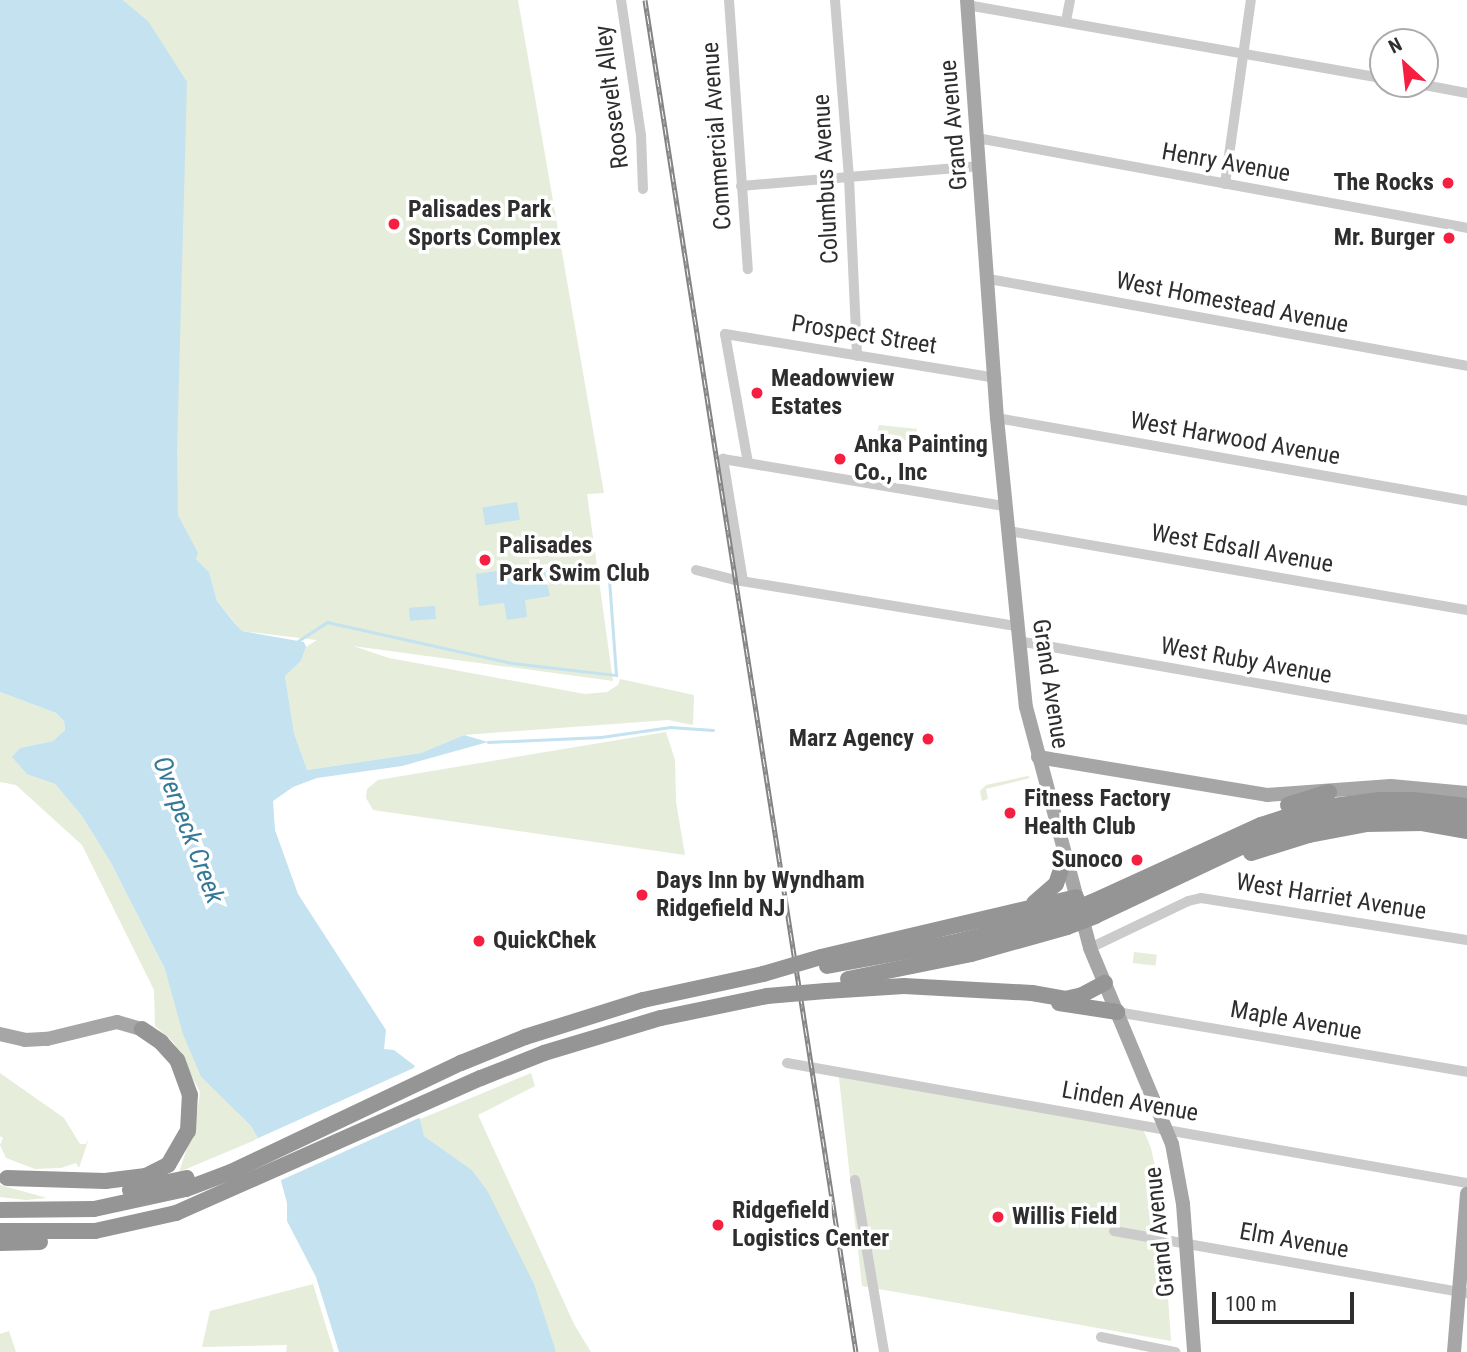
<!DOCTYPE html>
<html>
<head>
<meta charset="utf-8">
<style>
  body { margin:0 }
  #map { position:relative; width:1467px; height:1352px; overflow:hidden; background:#fff; font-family:"Roboto Condensed",sans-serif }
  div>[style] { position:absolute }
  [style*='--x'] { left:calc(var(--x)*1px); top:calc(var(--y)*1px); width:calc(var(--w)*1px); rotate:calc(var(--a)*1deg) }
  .green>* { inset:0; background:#e6edda; transform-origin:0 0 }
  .water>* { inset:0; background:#c4e2ef; transform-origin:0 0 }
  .pier>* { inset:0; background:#fff }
  .stream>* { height:2.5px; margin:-1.25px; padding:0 1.25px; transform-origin:1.25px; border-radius:1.25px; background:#c4e2ef }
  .minor>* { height:10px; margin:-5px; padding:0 5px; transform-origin:5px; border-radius:5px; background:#cbcbcb }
  .major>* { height:14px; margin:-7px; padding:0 7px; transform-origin:7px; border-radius:7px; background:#a6a6a6 }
  .highway>* { height:16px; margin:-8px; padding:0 8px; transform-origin:8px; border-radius:8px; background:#959595 }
  .rail>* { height:5px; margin-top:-2.5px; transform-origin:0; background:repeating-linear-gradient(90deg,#fff 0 8px,#838383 0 16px); box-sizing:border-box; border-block:2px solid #838383 }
  .highway-bridge>* { height:16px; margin:-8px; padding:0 8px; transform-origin:8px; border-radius:8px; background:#959595 }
  .dots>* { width:19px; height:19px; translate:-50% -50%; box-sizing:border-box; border:4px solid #fff; border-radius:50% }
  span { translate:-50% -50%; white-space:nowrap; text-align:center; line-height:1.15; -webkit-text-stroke:7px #fff; paint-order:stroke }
  .street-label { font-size:24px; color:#2e2e2e }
  .poi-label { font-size:24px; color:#2e2e2e; font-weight:700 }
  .right { translate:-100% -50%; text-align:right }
  .left { translate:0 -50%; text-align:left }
  .water-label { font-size:26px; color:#347a98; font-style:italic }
  .north { position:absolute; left:1369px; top:28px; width:70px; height:70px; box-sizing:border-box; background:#fff; border:2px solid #ababab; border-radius:50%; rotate:333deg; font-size:19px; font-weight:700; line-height:28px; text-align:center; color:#2e2e2e }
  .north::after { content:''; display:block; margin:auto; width:24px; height:32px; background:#f61f41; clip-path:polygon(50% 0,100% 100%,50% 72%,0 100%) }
  .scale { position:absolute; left:1212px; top:1292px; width:142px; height:32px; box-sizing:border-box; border:4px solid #2e2e2e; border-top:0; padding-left:9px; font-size:21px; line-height:24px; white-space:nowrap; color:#2e2e2e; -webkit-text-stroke:5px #fff; paint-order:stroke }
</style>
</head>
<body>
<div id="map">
  <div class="green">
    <div style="clip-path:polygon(123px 0,518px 0,604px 493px,587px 494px,613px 681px,353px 646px,389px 658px,585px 694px,607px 692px,618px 685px,620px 679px,694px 695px,693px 725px,668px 720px,464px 735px,421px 753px,307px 770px,294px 733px,285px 676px,301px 661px,306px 647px,317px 640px,242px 631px,217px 601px,209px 572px,196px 559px,197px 553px,178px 515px,148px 21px)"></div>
    <div style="clip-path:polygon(879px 425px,917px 429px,915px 442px,897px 439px,896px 435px,891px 453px,895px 435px,877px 432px)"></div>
    <div style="clip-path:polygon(0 692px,56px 713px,64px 721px,65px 730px,53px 741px,20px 748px,13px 757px,28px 774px,55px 784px,82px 816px,111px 863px,165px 969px,201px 1077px,251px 1126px,258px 1139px,179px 1172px,196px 1121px,200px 1092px,174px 1043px,155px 1026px,154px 990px,82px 845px,16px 785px,0 782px)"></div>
    <div style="clip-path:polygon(666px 732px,675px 760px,676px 802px,685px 855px,373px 810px,366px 798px,367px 789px,378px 780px)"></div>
    <div style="clip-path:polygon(1028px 776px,1030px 778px,986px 789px,988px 799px,982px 801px,980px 791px,986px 785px)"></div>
    <div style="left:1134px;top:952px;width:23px;height:11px;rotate:7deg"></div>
    <div style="clip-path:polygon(838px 1069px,1142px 1127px,1151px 1148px,1161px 1195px,1171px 1341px,862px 1286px)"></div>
    <div style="clip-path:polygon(0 1073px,64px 1118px,80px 1144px,86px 1144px,89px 1138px,79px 1168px,76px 1163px,61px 1168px,35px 1169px,6px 1158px,0 1145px,3px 1138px,0 1136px)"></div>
    <div style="clip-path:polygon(531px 1073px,535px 1086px,478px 1115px,575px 1326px,591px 1352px,556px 1352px,487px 1190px,472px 1170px,424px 1136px,418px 1120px)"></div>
    <div style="clip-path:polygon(0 1185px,47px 1198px,26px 1200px,0 1197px)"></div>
    <div style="clip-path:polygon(313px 1284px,334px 1352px,286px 1352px,287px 1345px,202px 1347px,210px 1311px)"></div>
    <div style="clip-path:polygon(9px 1331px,16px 1352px,0 1352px,0 1334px)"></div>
  </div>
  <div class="water">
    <div style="clip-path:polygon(0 0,123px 0,148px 21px,187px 82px,177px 451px,178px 515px,198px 553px,196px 559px,209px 572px,217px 601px,233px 621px,242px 631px,304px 642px,306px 647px,301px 661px,285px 676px,294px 733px,307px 770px,421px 753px,464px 735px,488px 742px,402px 766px,317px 778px,293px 787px,273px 801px,275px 830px,298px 894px,386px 1030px,384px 1049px,394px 1050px,415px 1066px,409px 1075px,424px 1136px,472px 1170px,487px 1190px,534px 1284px,556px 1352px,339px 1352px,316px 1277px,287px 1221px,287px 1203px,281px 1181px,251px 1126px,201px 1077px,183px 1034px,165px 969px,111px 863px,82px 816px,55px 784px,27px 774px,12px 757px,20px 748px,53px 741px,65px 730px,64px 721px,56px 713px,0 692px)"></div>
    <div style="left:517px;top:502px;width:18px;height:35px;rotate:81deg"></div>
    <div style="clip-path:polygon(543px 564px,550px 596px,525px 600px,527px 617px,507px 620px,504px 603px,479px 606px,476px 574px)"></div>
    <div style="left:435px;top:606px;width:13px;height:26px;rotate:86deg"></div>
  </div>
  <div class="pier">
    <div style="clip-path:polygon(418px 1066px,412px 1076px,421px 1117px,277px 1182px,254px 1140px)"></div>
  </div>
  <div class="stream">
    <div style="--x:298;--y:641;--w:35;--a:-33"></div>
    <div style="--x:327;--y:622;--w:189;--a:12.5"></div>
    <div style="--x:512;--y:663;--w:105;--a:6.6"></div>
    <div style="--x:616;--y:675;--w:110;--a:-94.2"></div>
    <div style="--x:488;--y:742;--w:113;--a:-2.5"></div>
    <div style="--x:601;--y:737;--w:70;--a:-8.2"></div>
    <div style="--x:670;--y:727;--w:43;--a:4"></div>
  </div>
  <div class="minor">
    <div style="--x:621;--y:0;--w:136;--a:81.6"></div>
    <div style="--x:641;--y:135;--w:54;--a:87.9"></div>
    <div style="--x:729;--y:0;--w:270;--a:86"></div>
    <div style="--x:835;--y:0;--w:179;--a:85.5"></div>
    <div style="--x:849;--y:178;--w:178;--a:87.4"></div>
    <div style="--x:967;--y:5;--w:422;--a:10"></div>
    <div style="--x:1066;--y:21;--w:21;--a:-79"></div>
    <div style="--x:1419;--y:84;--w:49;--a:10.6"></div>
    <div style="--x:977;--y:138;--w:498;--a:10.4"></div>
    <div style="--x:1225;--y:184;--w:186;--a:-82"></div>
    <div style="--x:741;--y:186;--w:240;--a:-4.8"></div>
    <div style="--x:989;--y:279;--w:486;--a:10.3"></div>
    <div style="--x:997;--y:418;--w:477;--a:10"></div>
    <div style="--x:748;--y:463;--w:131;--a:-100.1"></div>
    <div style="--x:725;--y:334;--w:275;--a:9.2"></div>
    <div style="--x:1009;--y:531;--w:465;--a:9.8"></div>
    <div style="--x:696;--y:570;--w:40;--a:14.4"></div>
    <div style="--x:735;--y:580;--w:286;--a:9.3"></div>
    <div style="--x:743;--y:581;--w:124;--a:-99.3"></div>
    <div style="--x:723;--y:459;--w:286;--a:9.5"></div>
    <div style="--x:1018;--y:641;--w:456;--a:10"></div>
    <div style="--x:1090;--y:948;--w:109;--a:-25.6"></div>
    <div style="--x:1188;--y:901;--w:13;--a:-13"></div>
    <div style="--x:1201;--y:898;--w:269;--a:9"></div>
    <div style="--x:1117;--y:1012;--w:355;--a:9.7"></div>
    <div style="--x:787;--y:1063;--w:691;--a:10.01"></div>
    <div style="--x:855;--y:1180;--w:174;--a:80.4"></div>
    <div style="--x:1114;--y:1231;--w:358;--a:10"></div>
    <div style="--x:1101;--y:1337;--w:76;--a:11.5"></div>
  </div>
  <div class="major">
    <div style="--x:967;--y:0;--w:419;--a:85.9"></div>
    <div style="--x:997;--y:418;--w:290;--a:84.3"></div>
    <div style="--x:1026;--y:707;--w:249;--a:75.1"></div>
    <div style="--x:1090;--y:948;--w:212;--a:67.3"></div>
    <div style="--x:1172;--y:1144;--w:61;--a:79.6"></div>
    <div style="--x:1183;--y:1204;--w:148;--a:85.7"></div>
    <div style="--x:1038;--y:757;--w:232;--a:9.4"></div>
    <div style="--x:1267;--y:795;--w:124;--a:-4.2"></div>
    <div style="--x:1391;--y:786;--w:76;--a:5.3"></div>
    <div style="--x:0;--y:1034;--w:26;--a:13"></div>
    <div style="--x:25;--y:1040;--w:22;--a:-3"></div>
    <div style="--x:47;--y:1039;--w:72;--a:-13.7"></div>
    <div style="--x:117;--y:1022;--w:26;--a:16"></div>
    <div style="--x:1454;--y:1352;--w:159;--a:-85.3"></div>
  </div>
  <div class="highway">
    <div style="--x:1288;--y:805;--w:43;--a:-17.6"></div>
    <div style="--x:1251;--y:853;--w:61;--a:-17.2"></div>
    <div style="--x:1309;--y:835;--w:58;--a:-10.9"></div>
    <div style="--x:1366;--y:824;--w:56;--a:-1"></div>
    <div style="--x:1422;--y:823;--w:46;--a:10.1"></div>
    <div style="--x:1092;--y:902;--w:186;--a:-24.5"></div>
    <div style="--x:1261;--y:825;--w:52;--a:-18.1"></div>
    <div style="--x:1310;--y:809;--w:70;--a:-7.4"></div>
    <div style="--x:1379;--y:800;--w:34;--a:0"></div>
    <div style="--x:1413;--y:800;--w:54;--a:6.3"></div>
    <div style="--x:1034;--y:903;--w:29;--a:-41"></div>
    <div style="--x:1056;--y:884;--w:28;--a:-71"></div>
    <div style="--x:1095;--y:916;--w:164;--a:-25.3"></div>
    <div style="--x:1243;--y:846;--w:60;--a:-20.6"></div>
    <div style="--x:1299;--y:825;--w:76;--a:-9.8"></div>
    <div style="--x:1374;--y:812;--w:51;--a:0"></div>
    <div style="--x:1425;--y:812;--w:42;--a:8.1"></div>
    <div style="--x:821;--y:957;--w:262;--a:-13.2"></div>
    <div style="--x:827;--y:966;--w:126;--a:-10.5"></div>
    <div style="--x:951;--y:943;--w:103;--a:-14"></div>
    <div style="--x:848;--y:979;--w:126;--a:-11.5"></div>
    <div style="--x:971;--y:954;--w:100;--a:-15.7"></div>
    <div style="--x:826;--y:991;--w:78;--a:-3.7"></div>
    <div style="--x:904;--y:986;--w:128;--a:3.1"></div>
    <div style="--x:1032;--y:993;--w:34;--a:10"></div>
    <div style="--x:1065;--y:999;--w:17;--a:-13"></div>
    <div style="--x:1082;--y:995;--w:26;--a:-28"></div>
    <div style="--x:1059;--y:1003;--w:59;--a:8.8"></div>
    <div style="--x:7;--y:1178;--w:98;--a:1.8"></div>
    <div style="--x:105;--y:1181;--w:41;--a:-7"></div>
    <div style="--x:146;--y:1176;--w:25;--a:-27"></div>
    <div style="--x:168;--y:1165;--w:39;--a:-60"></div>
    <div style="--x:188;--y:1131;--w:36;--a:-87"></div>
    <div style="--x:190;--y:1095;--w:37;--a:-110"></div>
    <div style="--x:177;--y:1060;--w:24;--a:-132"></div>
    <div style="--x:161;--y:1042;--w:23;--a:-146"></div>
    <div style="--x:130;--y:1190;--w:58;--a:-11.9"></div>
    <div style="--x:0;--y:1210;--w:94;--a:-0.6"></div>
    <div style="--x:94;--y:1209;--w:94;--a:-12.3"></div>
    <div style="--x:186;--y:1189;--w:48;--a:-20.7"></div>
    <div style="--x:231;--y:1172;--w:255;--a:-25.4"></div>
    <div style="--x:461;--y:1063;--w:69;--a:-22.1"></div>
    <div style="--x:525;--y:1037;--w:124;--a:-17.4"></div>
    <div style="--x:643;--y:1000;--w:123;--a:-12.2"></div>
    <div style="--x:0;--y:1231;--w:95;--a:0"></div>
    <div style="--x:95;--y:1231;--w:83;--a:-12.5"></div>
    <div style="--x:176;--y:1213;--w:334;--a:-23.9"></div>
    <div style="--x:481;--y:1078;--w:68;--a:-21.6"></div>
    <div style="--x:544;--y:1053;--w:122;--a:-16.7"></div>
    <div style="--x:661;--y:1018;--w:108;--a:-11.7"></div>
    <div style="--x:0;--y:1243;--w:40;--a:-1.4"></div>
  </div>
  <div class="rail">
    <div style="--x:645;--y:0;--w:1368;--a:81.13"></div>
  </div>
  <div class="highway-bridge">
    <div style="--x:1051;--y:918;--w:44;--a:-21.3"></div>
    <div style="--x:1067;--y:927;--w:30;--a:-21"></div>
    <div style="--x:763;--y:974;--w:60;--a:-16.3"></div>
    <div style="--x:767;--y:996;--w:59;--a:-4.8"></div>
  </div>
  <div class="dots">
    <div style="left:1448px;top:183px;background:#f61f41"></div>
    <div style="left:394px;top:224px;background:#f61f41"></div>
    <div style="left:1449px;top:238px;background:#f61f41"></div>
    <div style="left:757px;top:393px;background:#f61f41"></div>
    <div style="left:840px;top:459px;background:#f61f41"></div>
    <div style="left:485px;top:560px;background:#f61f41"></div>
    <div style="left:928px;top:739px;background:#f61f41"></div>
    <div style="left:1010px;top:813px;background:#f61f41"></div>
    <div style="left:1137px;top:860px;background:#f61f41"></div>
    <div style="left:642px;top:895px;background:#f61f41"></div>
    <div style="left:479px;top:941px;background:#f61f41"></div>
    <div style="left:998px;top:1217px;background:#f61f41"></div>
    <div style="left:718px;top:1225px;background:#f61f41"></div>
  </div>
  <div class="street-label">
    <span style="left:612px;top:97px;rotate:-97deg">Roosevelt Alley</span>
    <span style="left:954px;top:125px;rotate:-95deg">Grand Avenue</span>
    <span style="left:717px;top:136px;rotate:-94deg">Commercial Avenue</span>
    <span style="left:1226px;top:163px;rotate:10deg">Henry Avenue</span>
    <span style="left:826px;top:179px;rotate:-93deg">Columbus Avenue</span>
    <span style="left:1232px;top:303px;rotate:11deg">West Homestead Avenue</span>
    <span style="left:864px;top:335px;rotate:9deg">Prospect Street</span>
    <span style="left:1235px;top:439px;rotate:10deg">West Harwood Avenue</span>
    <span style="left:1242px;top:549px;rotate:10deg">West Edsall Avenue</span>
    <span style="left:1246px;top:661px;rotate:10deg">West Ruby Avenue</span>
    <span style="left:1050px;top:684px;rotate:81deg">Grand Avenue</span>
    <span style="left:1331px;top:897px;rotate:9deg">West Harriet Avenue</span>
    <span style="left:1296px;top:1021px;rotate:10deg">Maple Avenue</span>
    <span style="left:1130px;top:1102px;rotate:10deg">Linden Avenue</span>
    <span style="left:1160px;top:1232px;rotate:-96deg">Grand Avenue</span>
    <span style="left:1294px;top:1241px;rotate:10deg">Elm Avenue</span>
  </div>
  <div class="poi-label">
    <span class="right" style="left:1434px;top:183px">The Rocks</span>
    <span class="left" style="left:408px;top:224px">Palisades Park<br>Sports Complex</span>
    <span class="right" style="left:1435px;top:238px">Mr. Burger</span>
    <span class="left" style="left:771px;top:393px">Meadowview<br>Estates</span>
    <span class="left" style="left:854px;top:459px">Anka Painting<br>Co., Inc</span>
    <span class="left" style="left:499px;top:560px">Palisades<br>Park Swim Club</span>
    <span class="right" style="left:914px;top:739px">Marz Agency</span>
    <span class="left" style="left:1024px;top:813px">Fitness Factory<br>Health Club</span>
    <span class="right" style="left:1123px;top:860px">Sunoco</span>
    <span class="left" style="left:656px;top:895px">Days Inn by Wyndham<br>Ridgefield NJ</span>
    <span class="left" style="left:493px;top:941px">QuickChek</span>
    <span class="left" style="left:732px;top:1225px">Ridgefield<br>Logistics Center</span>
    <span class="left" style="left:1012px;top:1217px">Willis Field</span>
  </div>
  <div class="water-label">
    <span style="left:188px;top:830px;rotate:69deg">Overpeck Creek</span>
  </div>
  <div class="north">N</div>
  <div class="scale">100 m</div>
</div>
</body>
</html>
